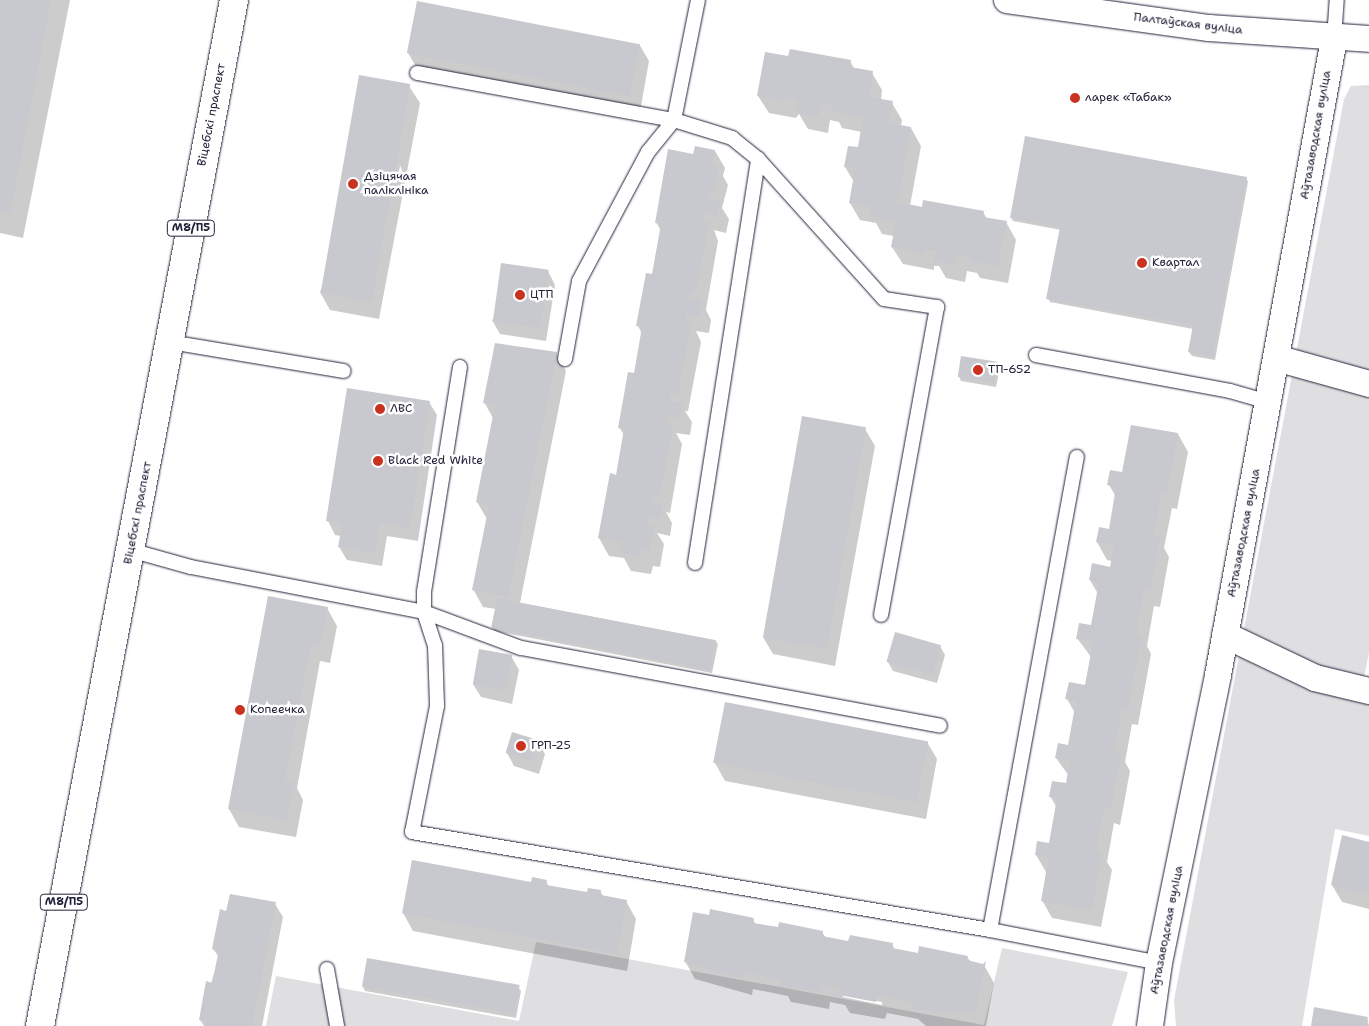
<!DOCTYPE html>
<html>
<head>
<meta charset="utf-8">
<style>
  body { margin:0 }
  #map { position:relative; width:1369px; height:1026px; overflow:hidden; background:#fff; font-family:"Shantell Sans",sans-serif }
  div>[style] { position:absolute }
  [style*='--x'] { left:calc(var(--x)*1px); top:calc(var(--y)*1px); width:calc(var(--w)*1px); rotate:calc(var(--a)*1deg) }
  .green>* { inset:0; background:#dfdfe2 }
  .shadow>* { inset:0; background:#0003 }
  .building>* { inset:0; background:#c8c8cf; transform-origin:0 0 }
  .roads { filter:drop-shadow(0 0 1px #22223b) drop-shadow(0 0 1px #22223b) }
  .lane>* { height:14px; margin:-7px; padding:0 7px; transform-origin:7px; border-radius:7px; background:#fff }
  .street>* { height:26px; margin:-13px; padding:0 13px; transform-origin:13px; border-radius:13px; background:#fff }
  .primary>* { height:28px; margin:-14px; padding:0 14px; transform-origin:14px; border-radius:14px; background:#fff }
  .dots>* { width:14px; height:14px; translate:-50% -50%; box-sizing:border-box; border:2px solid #fff; border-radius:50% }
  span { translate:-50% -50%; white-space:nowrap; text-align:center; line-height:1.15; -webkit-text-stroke:5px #fff; paint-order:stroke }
  .shield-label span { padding:1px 4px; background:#fff; border:1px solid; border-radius:4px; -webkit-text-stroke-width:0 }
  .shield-label { font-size:11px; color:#22223b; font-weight:700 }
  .street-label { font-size:12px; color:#22223b }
  .poi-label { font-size:12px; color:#22223b }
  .left { translate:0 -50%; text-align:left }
</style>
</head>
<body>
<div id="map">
  <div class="green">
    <div style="clip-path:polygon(1369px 85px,1369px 653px,1360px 697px,1369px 699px,1369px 836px,1335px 829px,1302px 1026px,1176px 1026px,1174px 1000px,1344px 99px,1351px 86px)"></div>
    <div style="clip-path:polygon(536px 942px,984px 1025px,1002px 948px,1128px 972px,1112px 1026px,266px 1026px,276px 976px,519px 1021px)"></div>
  </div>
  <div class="shadow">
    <div style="clip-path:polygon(0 0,70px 0,23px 238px,0 233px)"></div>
    <div style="clip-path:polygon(639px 44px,649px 61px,640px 112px,418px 70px,408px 53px)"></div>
    <div style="clip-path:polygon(789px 57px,850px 61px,855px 70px,872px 73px,882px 90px,881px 101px,892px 103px,902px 120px,901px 126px,911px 128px,921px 146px,910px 206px,983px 212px,987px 219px,1006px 222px,1016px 240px,1008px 283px,980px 278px,977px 273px,967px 271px,965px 282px,946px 278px,939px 266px,934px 266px,934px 270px,903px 264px,892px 247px,894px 236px,882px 234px,876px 223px,860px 220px,850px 203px,854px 182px,845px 167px,859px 149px,862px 132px,842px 128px,839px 122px,830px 120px,828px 133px,808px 129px,799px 114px,796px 118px,769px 113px,758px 96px)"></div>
    <div style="clip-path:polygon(409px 86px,420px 103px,379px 319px,330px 310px,320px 292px)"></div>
    <div style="clip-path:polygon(715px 151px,725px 168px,723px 176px,728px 185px,722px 208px,729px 219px,726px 233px,714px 230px,718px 241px,706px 310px,711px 320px,709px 333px,696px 331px,701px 342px,688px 411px,685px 411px,692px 422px,690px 435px,676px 433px,682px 444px,670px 513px,666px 512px,672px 523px,670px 536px,657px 533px,664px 544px,660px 567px,653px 566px,651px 574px,631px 571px,624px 558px,609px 556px,599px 538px,617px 476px,624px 435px,619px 427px,635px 375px,642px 334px,638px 326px,653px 275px,661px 231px,656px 222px,694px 155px)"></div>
    <div style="clip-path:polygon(1246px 178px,1248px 182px,1215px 360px,1192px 356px,1189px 352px,1193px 329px,1050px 302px,1048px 298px,1061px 230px,1013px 221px,1011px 217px)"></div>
    <div style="clip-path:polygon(548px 271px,555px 285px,546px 341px,500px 334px,492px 320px)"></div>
    <div style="clip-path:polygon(556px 353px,566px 371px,520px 603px,715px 640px,718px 644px,712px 673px,495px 631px,492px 627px,496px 609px,483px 607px,473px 589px,487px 519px,477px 502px,493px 418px,484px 402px)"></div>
    <div style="clip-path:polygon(997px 364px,1000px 368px,996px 387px,961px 381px,959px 377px)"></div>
    <div style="clip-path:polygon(429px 402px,437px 415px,418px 541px,387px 536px,382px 566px,347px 560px,339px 547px,341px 536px,335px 535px,328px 521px)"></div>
    <div style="clip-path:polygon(865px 429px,875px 446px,835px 666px,773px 654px,763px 637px)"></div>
    <div style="clip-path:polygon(1178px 434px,1188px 452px,1177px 509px,1172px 508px,1164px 548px,1169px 557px,1160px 607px,1154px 606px,1147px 646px,1151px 654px,1138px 725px,1132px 724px,1125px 762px,1130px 771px,1120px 825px,1114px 823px,1107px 862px,1112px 870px,1101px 927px,1052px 918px,1042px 900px,1046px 872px,1036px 855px,1050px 845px,1057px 808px,1050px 796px,1067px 785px,1069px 776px,1056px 758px,1069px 746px,1075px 713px,1067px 699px,1086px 686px,1091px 657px,1077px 638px,1092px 627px,1098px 594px,1090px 580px,1111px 568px,1112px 561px,1107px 560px,1097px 542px,1110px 530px,1116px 497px,1109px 485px)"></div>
    <div style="clip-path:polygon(269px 597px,327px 608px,337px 626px,330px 663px,320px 661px,297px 788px,303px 800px,296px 837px,239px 827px,229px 809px)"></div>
    <div style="clip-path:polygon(940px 646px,945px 655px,937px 683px,893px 671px,888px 662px)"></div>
    <div style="clip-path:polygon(511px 656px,519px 670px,512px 704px,481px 697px,473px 684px)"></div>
    <div style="clip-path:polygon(537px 741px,545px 754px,539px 774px,514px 766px,507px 753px)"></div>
    <div style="clip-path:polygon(927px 742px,937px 759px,926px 819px,725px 781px,715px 763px)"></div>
    <div style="clip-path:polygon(1369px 843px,1369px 909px,1342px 902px,1332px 885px)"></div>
    <div style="clip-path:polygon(546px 881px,549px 887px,588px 894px,600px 891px,604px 897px,626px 901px,636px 919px,627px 971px,413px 931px,403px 913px)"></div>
    <div style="clip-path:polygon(275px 904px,283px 917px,262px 1026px,204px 1026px,200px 1020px,219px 957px,213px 949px)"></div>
    <div style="clip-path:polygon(evenodd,710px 916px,753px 919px,756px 925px,822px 932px,826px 938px,849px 942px,892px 944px,895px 950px,919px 954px,967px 957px,971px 962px,984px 965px,994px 983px,986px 1026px,926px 1026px,918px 1019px,887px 1013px,885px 1019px,850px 1013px,845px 1005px,830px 1002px,829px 1009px,791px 1002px,788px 996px,753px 989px,752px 995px,695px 979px,685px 961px,710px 916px,843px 995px,882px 1002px,882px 1005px,843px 997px,843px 995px)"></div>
    <div style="clip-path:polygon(363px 987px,518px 987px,521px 991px,516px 1018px,365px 991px)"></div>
    <div style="clip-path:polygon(1367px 1018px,1369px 1026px,1312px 1026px)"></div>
  </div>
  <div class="building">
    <div style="clip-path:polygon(0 0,51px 0,10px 214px,0 212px)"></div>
    <div style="left:417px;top:1px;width:227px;height:53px;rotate:11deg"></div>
    <div style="clip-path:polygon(790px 49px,851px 60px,850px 67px,873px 71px,869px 97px,893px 101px,889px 123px,911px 127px,898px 202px,922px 207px,923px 200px,984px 211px,983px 217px,1007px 221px,998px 266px,969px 261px,970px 256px,957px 254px,955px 265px,934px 261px,936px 251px,925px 249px,924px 253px,891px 247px,896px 221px,870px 216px,872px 207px,849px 203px,855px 169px,844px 167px,848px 146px,858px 147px,863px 117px,831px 111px,832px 105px,821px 103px,818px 116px,796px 112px,799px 99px,787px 97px,786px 101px,757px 96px,765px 52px,788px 56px)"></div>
    <div style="left:359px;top:75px;width:52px;height:221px;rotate:10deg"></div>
    <div style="clip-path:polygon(1025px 136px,1247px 177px,1213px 357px,1188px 352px,1193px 325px,1046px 299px,1060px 227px,1010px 218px)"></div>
    <div style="clip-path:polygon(695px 146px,715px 150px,712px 165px,719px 167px,715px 191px,708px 190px,707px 198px,720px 201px,717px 216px,704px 213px,703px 222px,709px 222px,696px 292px,691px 291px,689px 298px,702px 301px,699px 316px,687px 314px,685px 322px,691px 323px,678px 394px,671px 393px,670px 401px,682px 403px,680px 418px,668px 416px,666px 423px,673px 425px,660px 495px,653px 494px,652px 502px,663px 504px,660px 519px,649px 517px,647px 525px,654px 526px,650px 550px,643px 549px,641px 557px,620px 553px,622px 543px,598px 538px,610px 473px,616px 475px,624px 429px,618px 428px,628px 372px,634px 373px,642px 327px,636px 326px,646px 273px,652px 274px,661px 224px,655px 223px,668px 149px,693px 154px)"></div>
    <div style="left:501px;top:263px;width:48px;height:59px;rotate:8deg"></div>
    <div style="clip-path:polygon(495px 343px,557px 352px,508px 597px,472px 590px,489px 505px,476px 502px,495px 405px,483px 403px)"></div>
    <div style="left:961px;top:356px;width:37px;height:21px;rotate:9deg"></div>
    <div style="clip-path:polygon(347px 388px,430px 401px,410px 528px,380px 523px,375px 553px,338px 547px,342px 524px,326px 521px)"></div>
    <div style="left:802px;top:416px;width:65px;height:225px;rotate:10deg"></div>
    <div style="clip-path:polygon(1131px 425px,1178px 433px,1167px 492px,1162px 491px,1153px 537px,1160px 538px,1151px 590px,1144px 589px,1136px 634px,1142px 636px,1128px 708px,1122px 707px,1114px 751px,1121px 753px,1111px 808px,1104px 806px,1096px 850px,1102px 851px,1092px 910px,1041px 901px,1049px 857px,1035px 855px,1037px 841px,1049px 843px,1057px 798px,1049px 797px,1052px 781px,1066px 783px,1070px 761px,1055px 758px,1058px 743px,1068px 745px,1076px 701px,1065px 699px,1069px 682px,1085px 685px,1093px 642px,1076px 639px,1079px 623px,1091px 625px,1099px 582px,1089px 580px,1092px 563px,1110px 567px,1114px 546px,1096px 542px,1099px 527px,1109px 529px,1116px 487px,1107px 485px,1110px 470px,1122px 472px)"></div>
    <div style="clip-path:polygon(268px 596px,328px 607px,320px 646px,311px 644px,285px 780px,294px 781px,286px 820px,228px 809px)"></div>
    <div style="left:497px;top:598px;width:223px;height:30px;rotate:11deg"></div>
    <div style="left:895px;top:632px;width:48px;height:31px;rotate:16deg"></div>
    <div style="left:479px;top:649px;width:34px;height:36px;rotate:10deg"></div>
    <div style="left:725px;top:702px;width:207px;height:62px;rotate:11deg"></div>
    <div style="left:512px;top:732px;width:27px;height:22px;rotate:17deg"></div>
    <div style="clip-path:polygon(1342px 835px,1369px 842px,1369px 894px,1331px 885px)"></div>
    <div style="clip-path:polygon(412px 860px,531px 882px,532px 877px,547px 880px,546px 885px,587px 892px,588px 888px,601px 890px,601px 895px,627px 900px,617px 954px,402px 913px)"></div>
    <div style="clip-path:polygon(230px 894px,276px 902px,252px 1026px,205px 1026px,205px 1021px,199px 1020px,206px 981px,212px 983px,219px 950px,212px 949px,220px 909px,226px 911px)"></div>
    <div style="clip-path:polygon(710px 909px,754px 918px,753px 923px,778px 927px,779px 922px,823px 931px,822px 936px,848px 941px,850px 935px,893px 943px,892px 948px,918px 953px,919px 946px,968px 956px,967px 960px,983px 964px,986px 961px,975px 1014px,951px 1010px,950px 1015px,911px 1008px,912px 1002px,877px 996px,876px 1002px,839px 995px,840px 988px,821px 985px,819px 992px,780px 985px,781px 980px,743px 972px,742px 978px,684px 962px,693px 912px,709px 915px)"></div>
    <div style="left:367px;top:958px;width:155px;height:29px;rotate:10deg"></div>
    <div style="clip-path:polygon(1314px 1007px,1368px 1017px,1366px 1026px,1311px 1026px)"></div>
  </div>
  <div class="roads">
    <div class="lane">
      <div style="--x:1334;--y:39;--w:39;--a:-86"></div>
      <div style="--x:417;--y:73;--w:261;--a:10.4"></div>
      <div style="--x:674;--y:120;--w:122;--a:-78.7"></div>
      <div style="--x:170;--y:342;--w:176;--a:9.5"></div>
      <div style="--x:1036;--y:355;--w:197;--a:10.5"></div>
      <div style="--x:1230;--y:391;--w:40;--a:16"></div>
      <div style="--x:565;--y:359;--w:79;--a:-79.8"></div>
      <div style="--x:579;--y:281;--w:146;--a:-61.9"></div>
      <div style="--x:648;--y:152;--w:41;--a:-50.9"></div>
      <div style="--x:674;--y:120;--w:61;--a:17.2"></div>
      <div style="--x:732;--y:138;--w:33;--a:39"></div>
      <div style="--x:758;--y:159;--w:188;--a:48"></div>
      <div style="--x:884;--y:299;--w:54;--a:8.6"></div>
      <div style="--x:937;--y:307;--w:313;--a:100.3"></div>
      <div style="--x:460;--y:367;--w:227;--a:99.1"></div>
      <div style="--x:424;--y:591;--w:21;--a:90"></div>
      <div style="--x:424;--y:612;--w:103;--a:20.4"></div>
      <div style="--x:521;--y:648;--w:426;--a:10.5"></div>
      <div style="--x:130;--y:550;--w:63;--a:15.6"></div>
      <div style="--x:191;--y:567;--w:237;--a:10.9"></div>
      <div style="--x:424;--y:612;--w:35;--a:72"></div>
      <div style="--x:435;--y:645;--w:61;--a:88.1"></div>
      <div style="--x:437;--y:706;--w:128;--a:101.2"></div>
      <div style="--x:412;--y:832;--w:586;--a:9.62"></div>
      <div style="--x:990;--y:930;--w:172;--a:11"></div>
      <div style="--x:695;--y:563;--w:409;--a:-81.1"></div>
      <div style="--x:990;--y:930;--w:481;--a:-79.6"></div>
      <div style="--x:327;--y:969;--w:58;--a:80"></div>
    </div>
    <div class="street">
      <div style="--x:1007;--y:0;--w:204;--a:7.9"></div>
      <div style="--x:1209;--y:28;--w:160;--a:3.9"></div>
      <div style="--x:1276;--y:358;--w:97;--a:15.6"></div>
      <div style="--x:1225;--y:635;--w:100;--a:25.5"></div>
      <div style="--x:1315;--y:678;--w:56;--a:13.5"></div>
      <div style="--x:1150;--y:1026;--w:64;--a:-81.9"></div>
      <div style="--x:1159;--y:963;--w:294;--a:-78.4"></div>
      <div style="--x:1218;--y:675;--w:646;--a:-79.66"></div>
    </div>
    <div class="primary">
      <div style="--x:40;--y:1026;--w:1044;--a:-79.29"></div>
    </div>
  </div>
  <div class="dots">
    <div style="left:1075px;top:98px;background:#c8321e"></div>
    <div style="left:353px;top:184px;background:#c8321e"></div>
    <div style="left:1142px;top:263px;background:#c8321e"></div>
    <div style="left:520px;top:295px;background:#c8321e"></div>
    <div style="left:978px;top:370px;background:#c8321e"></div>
    <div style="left:380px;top:409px;background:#c8321e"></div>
    <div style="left:378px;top:461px;background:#c8321e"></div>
    <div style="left:240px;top:710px;background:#c8321e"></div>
    <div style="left:521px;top:746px;background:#c8321e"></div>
  </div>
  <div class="shield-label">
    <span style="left:191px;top:228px">М8/П5</span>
    <span style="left:64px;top:902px">М8/П5</span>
  </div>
  <div class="street-label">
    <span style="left:1188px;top:24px;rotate:7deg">Палтаўская вуліца</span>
    <span style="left:212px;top:115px;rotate:-79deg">Віцебскі праспект</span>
    <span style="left:1316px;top:135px;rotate:-80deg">Аўтазаводская вуліца</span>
    <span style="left:138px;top:513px;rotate:-79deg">Віцебскі праспект</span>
    <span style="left:1244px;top:533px;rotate:-79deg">Аўтазаводская вуліца</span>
    <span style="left:1167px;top:930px;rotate:-79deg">Аўтазаводская вуліца</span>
  </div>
  <div class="poi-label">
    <span class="left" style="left:1085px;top:98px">ларек «Табак»</span>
    <span class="left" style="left:364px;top:184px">Дзіцячая<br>паліклініка</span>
    <span class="left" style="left:1152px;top:263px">Квартал</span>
    <span class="left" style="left:530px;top:295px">ЦТП</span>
    <span class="left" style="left:988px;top:370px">ТП-652</span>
    <span class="left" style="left:390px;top:409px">ЛВС</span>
    <span class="left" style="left:388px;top:461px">Black Red White</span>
    <span class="left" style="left:250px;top:710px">Копеечка</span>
    <span class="left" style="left:531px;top:746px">ГРП-25</span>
  </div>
</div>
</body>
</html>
